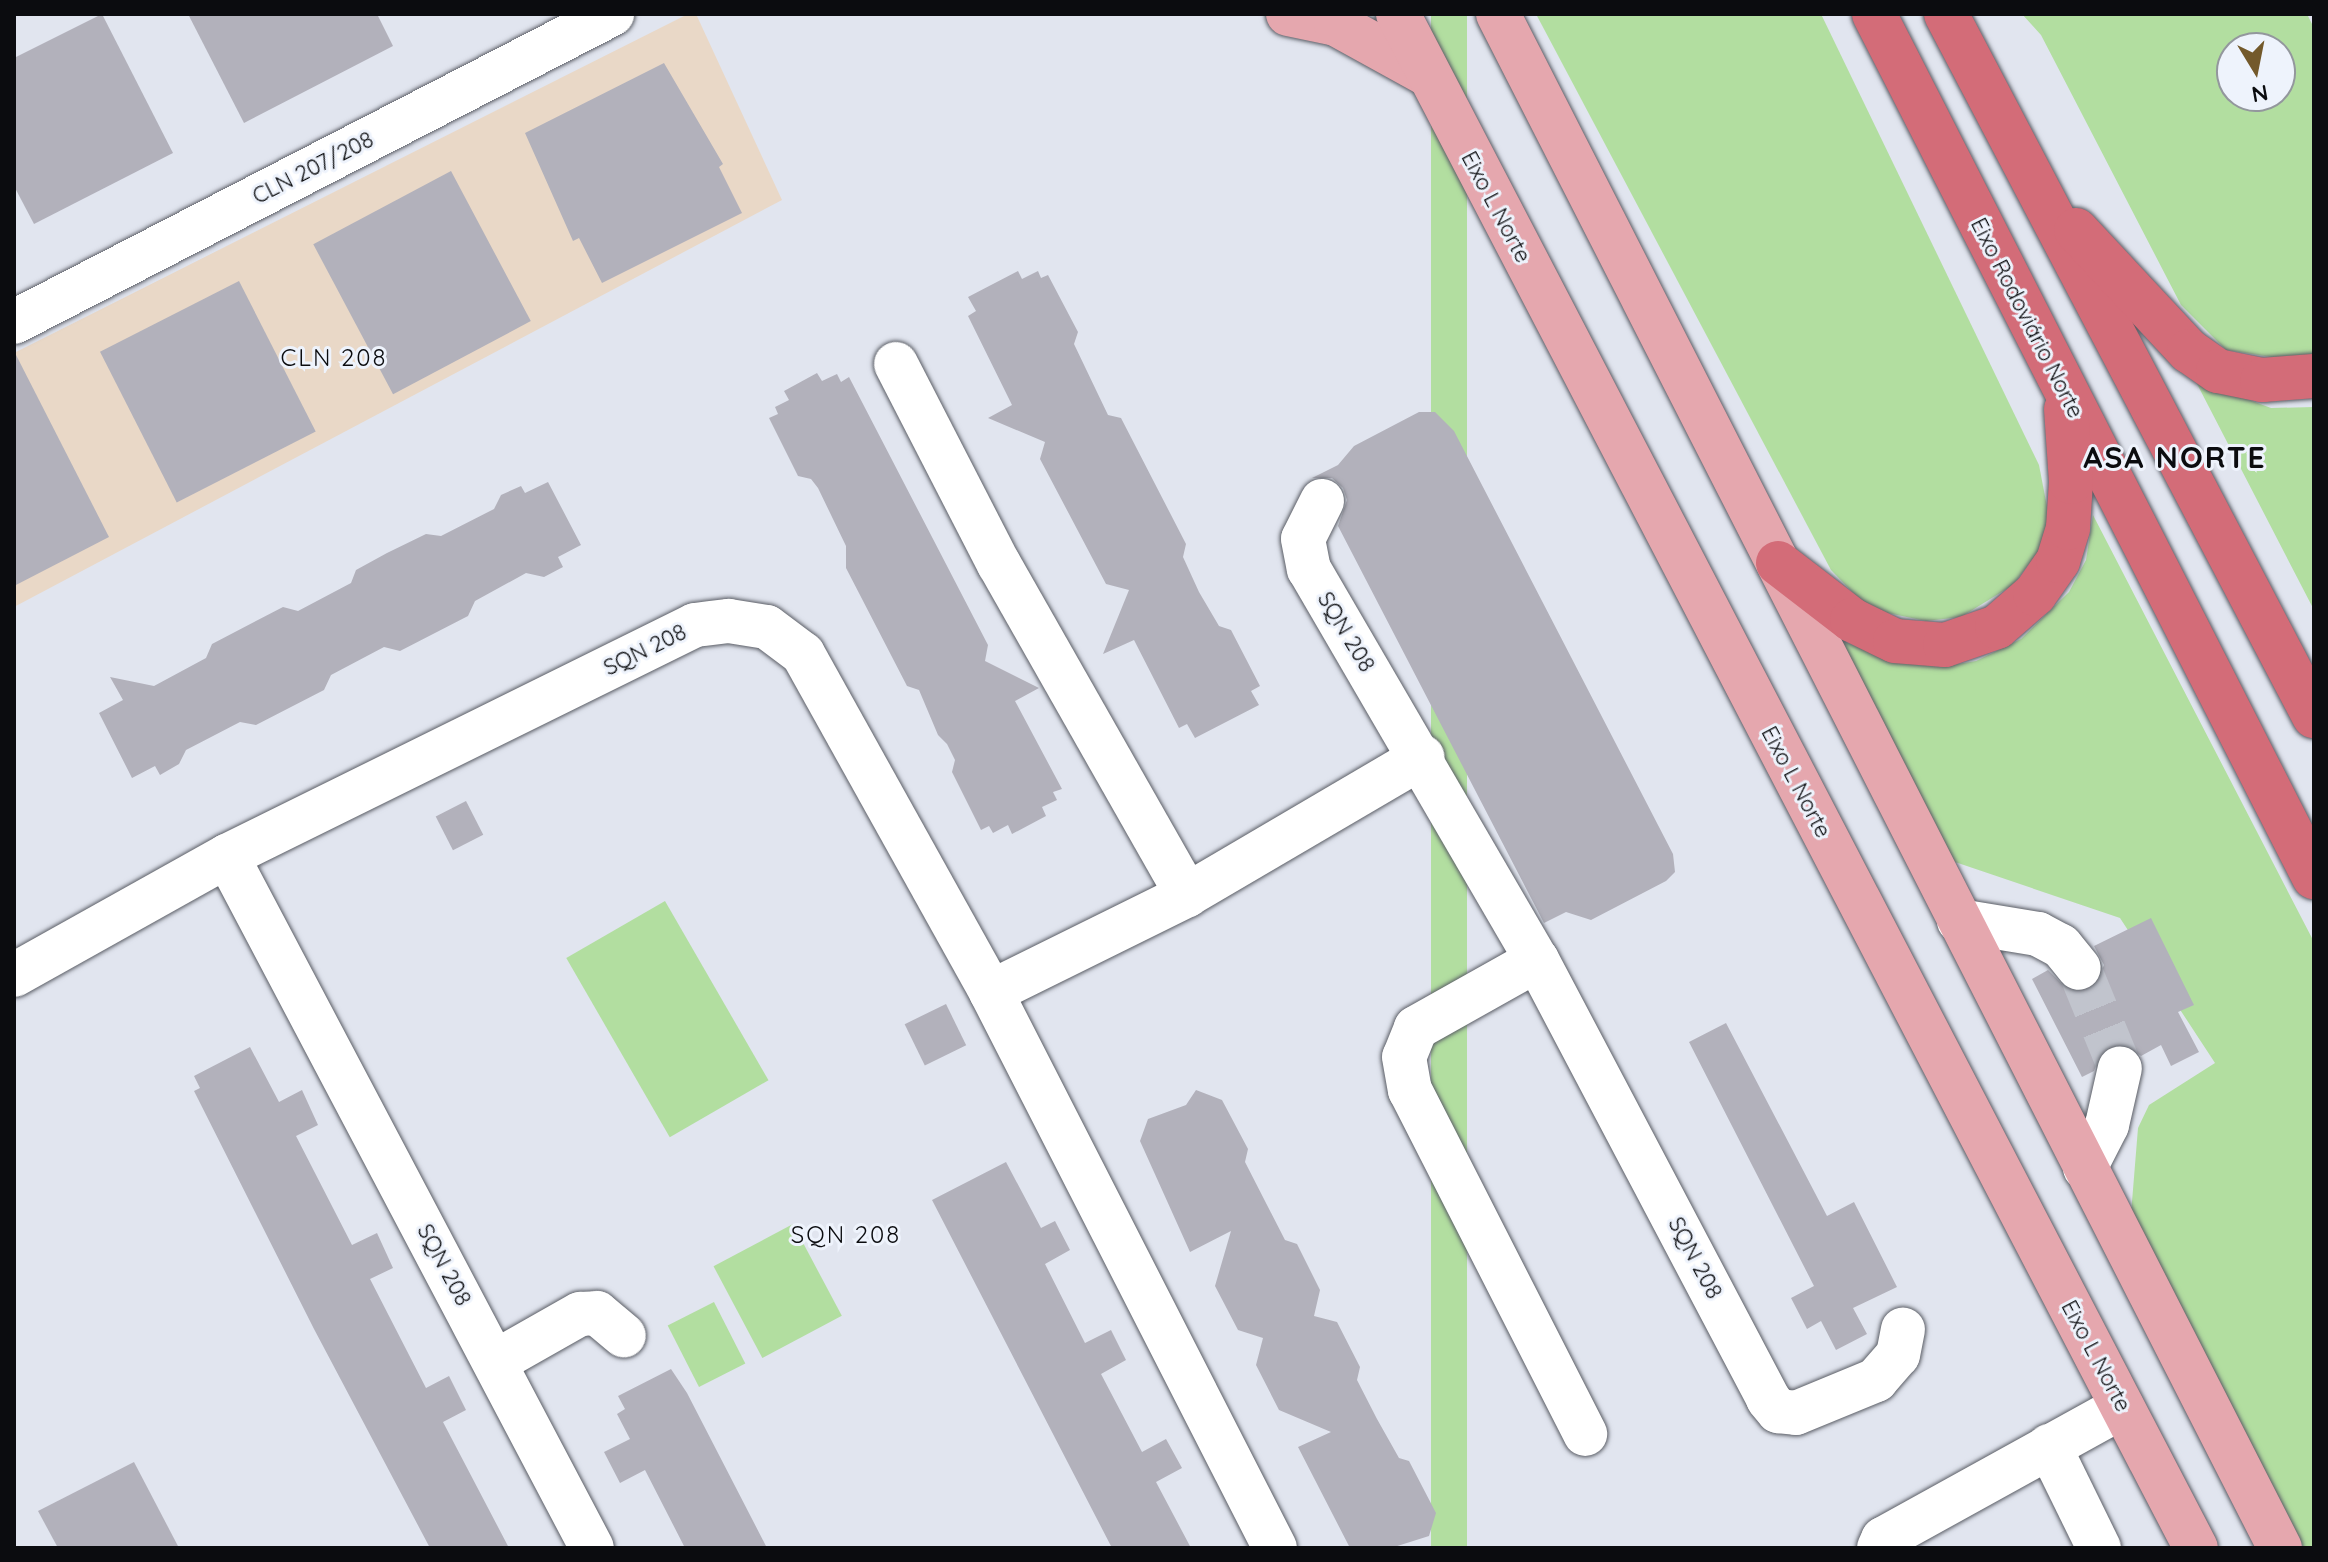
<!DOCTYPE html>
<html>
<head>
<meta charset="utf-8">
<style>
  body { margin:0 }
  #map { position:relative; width:2328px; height:1562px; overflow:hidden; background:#e1e5ef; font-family:Quicksand,sans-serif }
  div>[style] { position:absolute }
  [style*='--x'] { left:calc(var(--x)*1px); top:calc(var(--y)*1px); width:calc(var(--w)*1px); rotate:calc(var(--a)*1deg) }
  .commercial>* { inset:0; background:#e9d8c7 }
  .green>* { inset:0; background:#b2dea0; transform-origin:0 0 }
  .building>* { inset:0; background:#b2b1bb; transform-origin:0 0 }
  .minor-tunnel>* { height:44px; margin-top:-22px; transform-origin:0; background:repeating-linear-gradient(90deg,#c1c4cd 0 44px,transparent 0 66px) }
  .roads { filter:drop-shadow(0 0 2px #5a5d65) drop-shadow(0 0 2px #5a5d65) }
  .minor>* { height:44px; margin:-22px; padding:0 22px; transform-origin:22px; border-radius:22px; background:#fff }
  .major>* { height:44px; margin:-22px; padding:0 22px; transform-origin:22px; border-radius:22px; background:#e5a7ae }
  .highway>* { height:44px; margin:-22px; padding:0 22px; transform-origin:22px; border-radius:22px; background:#d36c78 }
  span { translate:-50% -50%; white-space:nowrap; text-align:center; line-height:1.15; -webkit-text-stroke:6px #eef3fc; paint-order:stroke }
  .street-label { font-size:22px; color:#0b0c0f }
  .neighbourhood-label { font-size:24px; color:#0b0c0f; letter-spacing:2px }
  .district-label { font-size:30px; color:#0b0c0f; font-weight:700; letter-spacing:2px }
  .frame { position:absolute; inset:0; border:16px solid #0b0c0f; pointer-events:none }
  .north { position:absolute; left:2216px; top:32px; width:80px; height:80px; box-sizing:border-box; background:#eef3fc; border:2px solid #93979d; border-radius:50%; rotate:170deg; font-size:22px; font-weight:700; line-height:32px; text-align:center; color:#0b0c0f }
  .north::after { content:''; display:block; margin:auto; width:28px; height:36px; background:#73592b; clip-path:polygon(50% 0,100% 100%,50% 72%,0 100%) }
</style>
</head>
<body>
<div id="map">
  <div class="commercial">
    <div style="clip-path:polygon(688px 14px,696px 14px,782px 200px,14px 607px,14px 353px)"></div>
  </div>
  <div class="green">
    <div style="left:1431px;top:14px;width:36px;height:1726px"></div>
    <div style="clip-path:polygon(1536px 14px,1821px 14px,2039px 465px,2049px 517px,2038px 552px,2013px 585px,1961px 617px,1926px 621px,1883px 612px,1861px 601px,1831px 570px)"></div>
    <div style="clip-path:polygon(evenodd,2022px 14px,2307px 14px,2314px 28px,2314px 356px,2284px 359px,2226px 350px,2181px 305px,2041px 35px,2022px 14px,2232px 48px,2280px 48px,2280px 96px,2232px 96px,2232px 48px)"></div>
    <div style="clip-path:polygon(2195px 380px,2271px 408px,2314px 407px,2314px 610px)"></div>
    <div style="clip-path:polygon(2093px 515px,2314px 942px,2314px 1548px,2304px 1548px,2131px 1214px,2138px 1128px,2149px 1105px,2215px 1063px,2120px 918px,1955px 862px,1837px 639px,1892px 660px,1939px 667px,1976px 661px,2021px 639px,2069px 592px,2086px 560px)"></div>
    <div style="left:665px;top:901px;width:207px;height:114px;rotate:60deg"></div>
    <div style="left:793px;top:1224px;width:104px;height:90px;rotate:62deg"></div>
    <div style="left:714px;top:1302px;width:69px;height:52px;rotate:63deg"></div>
  </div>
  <div class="building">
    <div style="clip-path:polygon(102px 14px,173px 153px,34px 224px,14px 186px,14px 58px)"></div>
    <div style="clip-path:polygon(188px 14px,377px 14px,393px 46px,244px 123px)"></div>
    <div style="clip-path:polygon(664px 63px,723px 164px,719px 167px,742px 213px,602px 283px,579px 238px,573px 241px,525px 133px)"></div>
    <div style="left:451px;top:171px;width:170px;height:156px;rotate:62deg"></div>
    <div style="clip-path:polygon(1018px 271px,1022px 279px,1038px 271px,1041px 278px,1048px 275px,1078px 332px,1074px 344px,1096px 390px,1108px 415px,1121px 418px,1186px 544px,1183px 557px,1199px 592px,1219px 626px,1231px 630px,1260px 686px,1251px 691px,1259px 705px,1195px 738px,1187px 724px,1179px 728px,1134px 640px,1103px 654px,1129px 590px,1106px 584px,1040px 459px,1045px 442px,988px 418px,1012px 405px,968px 316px,976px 311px,968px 297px)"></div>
    <div style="left:239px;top:281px;width:169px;height:156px;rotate:63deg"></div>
    <div style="clip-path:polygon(14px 351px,109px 537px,14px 586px)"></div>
    <div style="clip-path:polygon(817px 373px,822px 381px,837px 374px,841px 382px,849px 377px,988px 645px,985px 661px,1039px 688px,1015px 701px,1062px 789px,1053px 792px,1057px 800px,1042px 807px,1046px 816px,1012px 834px,1008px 825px,993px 833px,989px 826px,981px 830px,952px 772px,955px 760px,947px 744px,938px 735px,919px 690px,907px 686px,846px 568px,846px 546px,818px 488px,811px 479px,798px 476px,769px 418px,778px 414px,775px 407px,789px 400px,784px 391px)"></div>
    <div style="clip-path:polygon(1419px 412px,1435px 412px,1454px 431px,1673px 854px,1675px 872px,1666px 881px,1591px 920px,1566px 912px,1544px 923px,1338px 526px,1347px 500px,1343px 488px,1332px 478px,1312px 478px,1338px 465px,1354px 446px)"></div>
    <div style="clip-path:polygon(548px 482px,581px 545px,558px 557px,563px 567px,544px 577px,526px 573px,475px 601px,468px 616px,400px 651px,384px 647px,331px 675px,324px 690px,256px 725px,240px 722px,186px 750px,179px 764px,160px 775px,155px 766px,132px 778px,99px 713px,123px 700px,110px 677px,154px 686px,206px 658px,212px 644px,283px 607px,298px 611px,351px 583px,356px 570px,387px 553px,426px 534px,441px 536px,494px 509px,501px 495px,521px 486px,525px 493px)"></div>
    <div style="left:466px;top:801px;width:38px;height:34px;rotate:63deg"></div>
    <div style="clip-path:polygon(2151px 918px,2194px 1005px,2178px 1012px,2199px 1052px,2171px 1066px,2161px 1045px,2141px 1056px,2126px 1044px,2113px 1044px,2101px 1052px,2094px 1071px,2082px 1077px,2032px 979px,2048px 970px,2069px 991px,2094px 988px,2104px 965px,2094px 946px)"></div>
    <div style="left:946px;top:1004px;width:46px;height:46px;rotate:64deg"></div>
    <div style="clip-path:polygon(1726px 1023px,1827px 1216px,1854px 1202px,1897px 1287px,1853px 1308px,1867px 1334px,1836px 1350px,1821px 1321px,1807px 1329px,1791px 1298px,1814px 1286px,1689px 1042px)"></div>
    <div style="clip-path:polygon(250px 1047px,279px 1102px,302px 1090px,318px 1125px,296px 1136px,352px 1245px,377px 1233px,393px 1268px,370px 1279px,426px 1388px,449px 1376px,466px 1410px,443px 1422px,509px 1548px,430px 1548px,314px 1329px,194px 1091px,200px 1088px,194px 1076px)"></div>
    <div style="clip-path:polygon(1196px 1090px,1222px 1100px,1248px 1149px,1245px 1162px,1285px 1240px,1297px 1244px,1320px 1290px,1314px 1316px,1337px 1322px,1360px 1367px,1357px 1380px,1377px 1419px,1399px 1458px,1409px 1461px,1436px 1513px,1429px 1536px,1391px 1548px,1350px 1548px,1298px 1447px,1331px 1432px,1279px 1410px,1256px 1365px,1263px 1338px,1238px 1330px,1215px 1286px,1231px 1231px,1190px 1252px,1140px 1141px,1148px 1119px,1186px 1105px)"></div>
    <div style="clip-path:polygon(1006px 1162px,1041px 1228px,1055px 1221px,1070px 1250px,1045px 1264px,1085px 1343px,1111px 1330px,1126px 1360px,1101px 1374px,1142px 1452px,1166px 1439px,1182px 1468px,1156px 1482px,1191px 1548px,1112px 1548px,932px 1200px)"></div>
    <div style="clip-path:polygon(671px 1369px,687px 1393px,767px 1548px,685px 1548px,645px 1470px,620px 1483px,604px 1452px,630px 1439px,617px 1414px,625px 1409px,618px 1396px)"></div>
    <div style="clip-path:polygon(134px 1462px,179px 1548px,58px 1548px,38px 1511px)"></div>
  </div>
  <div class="minor-tunnel">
    <div style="--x:2079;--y:968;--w:108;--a:67.7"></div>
  </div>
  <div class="roads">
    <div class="minor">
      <div style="--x:14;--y:322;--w:673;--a:-27.25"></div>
      <div style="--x:896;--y:364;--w:225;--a:62.8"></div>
      <div style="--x:999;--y:564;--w:381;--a:60.4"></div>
      <div style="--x:1322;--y:501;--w:42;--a:116.6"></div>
      <div style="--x:1303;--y:539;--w:31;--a:79"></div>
      <div style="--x:1309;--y:569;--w:453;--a:59.8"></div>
      <div style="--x:1537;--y:960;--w:496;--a:62.2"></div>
      <div style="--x:1768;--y:1399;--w:16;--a:50"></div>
      <div style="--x:1778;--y:1411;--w:18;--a:6"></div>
      <div style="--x:1796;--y:1413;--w:87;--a:-22.4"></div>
      <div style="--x:1876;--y:1380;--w:33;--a:-49"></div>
      <div style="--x:1898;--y:1355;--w:26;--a:-79"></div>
      <div style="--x:227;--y:856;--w:782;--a:62.19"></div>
      <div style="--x:1959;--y:921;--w:80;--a:9.3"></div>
      <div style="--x:2038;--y:934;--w:26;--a:28"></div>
      <div style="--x:2061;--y:946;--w:28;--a:51"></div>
      <div style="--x:1537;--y:960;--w:139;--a:150.7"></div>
      <div style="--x:1416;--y:1028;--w:31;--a:112"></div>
      <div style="--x:1404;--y:1057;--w:34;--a:80"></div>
      <div style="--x:1410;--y:1090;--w:386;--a:63"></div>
      <div style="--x:14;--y:975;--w:244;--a:-29.2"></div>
      <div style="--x:227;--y:856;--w:522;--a:-26.27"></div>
      <div style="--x:695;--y:625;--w:34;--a:-7"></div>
      <div style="--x:729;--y:621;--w:38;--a:9"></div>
      <div style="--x:767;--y:627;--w:45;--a:36.9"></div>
      <div style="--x:803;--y:654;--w:387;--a:60.9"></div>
      <div style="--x:991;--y:992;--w:624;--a:62.94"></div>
      <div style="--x:991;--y:992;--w:219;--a:-26.3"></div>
      <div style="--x:1187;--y:895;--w:273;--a:-30.4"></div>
      <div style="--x:2085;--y:1168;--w:48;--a:-62.9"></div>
      <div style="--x:2107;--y:1125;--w:58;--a:-77.2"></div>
      <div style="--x:495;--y:1362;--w:98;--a:-29.5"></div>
      <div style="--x:580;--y:1314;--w:17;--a:-3"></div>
      <div style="--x:597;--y:1313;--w:35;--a:40"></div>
      <div style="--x:2049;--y:1446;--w:114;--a:63.9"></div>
      <div style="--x:1879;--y:1548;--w:10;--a:-66"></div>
      <div style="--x:1883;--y:1539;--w:273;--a:-28.9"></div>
    </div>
    <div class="major">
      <div style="--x:1288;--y:14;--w:49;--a:11.8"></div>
      <div style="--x:1336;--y:24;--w:104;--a:28.8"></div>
      <div style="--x:1398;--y:14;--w:1729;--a:62.52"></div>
      <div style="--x:1498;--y:14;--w:1722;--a:62.99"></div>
    </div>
    <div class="highway">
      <div style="--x:1874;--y:14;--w:969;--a:62.99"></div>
      <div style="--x:1946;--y:14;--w:793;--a:62.34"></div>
      <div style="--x:2076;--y:230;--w:166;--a:47"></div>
      <div style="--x:2189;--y:351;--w:35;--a:35"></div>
      <div style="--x:2218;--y:371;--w:45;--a:11.6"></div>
      <div style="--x:2262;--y:380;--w:52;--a:-4.4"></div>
      <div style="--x:1778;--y:563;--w:93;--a:37.6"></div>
      <div style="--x:1852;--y:620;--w:48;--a:26"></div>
      <div style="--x:1895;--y:641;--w:50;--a:4.6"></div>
      <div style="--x:1945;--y:645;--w:55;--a:-19.1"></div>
      <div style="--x:1997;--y:627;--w:50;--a:-41"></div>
      <div style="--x:2035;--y:594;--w:40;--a:-55.1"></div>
      <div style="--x:2058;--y:561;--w:34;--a:-73"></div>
      <div style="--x:2068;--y:528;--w:46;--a:-86.3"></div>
      <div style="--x:2071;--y:482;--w:73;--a:-93.9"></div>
    </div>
  </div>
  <div class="street-label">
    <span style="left:313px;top:168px;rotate:-27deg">CLN 207/208</span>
    <span style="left:1496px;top:207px;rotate:62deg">Eixo L Norte</span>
    <span style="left:2027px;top:318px;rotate:63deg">Eixo Rodoviário Norte</span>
    <span style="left:1346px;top:632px;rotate:59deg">SQN 208</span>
    <span style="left:645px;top:650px;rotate:-26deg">SQN 208</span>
    <span style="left:1796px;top:782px;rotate:62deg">Eixo L Norte</span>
    <span style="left:1695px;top:1258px;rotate:62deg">SQN 208</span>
    <span style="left:444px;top:1265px;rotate:62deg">SQN 208</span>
    <span style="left:2096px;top:1356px;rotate:62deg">Eixo L Norte</span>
  </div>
  <div class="neighbourhood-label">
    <span style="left:334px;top:358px">CLN 208</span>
    <span style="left:846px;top:1235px">SQN 208</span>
  </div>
  <div class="district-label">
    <span style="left:2175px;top:457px">ASA NORTE</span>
  </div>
  <div class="frame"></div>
  <div class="north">N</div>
</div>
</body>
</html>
